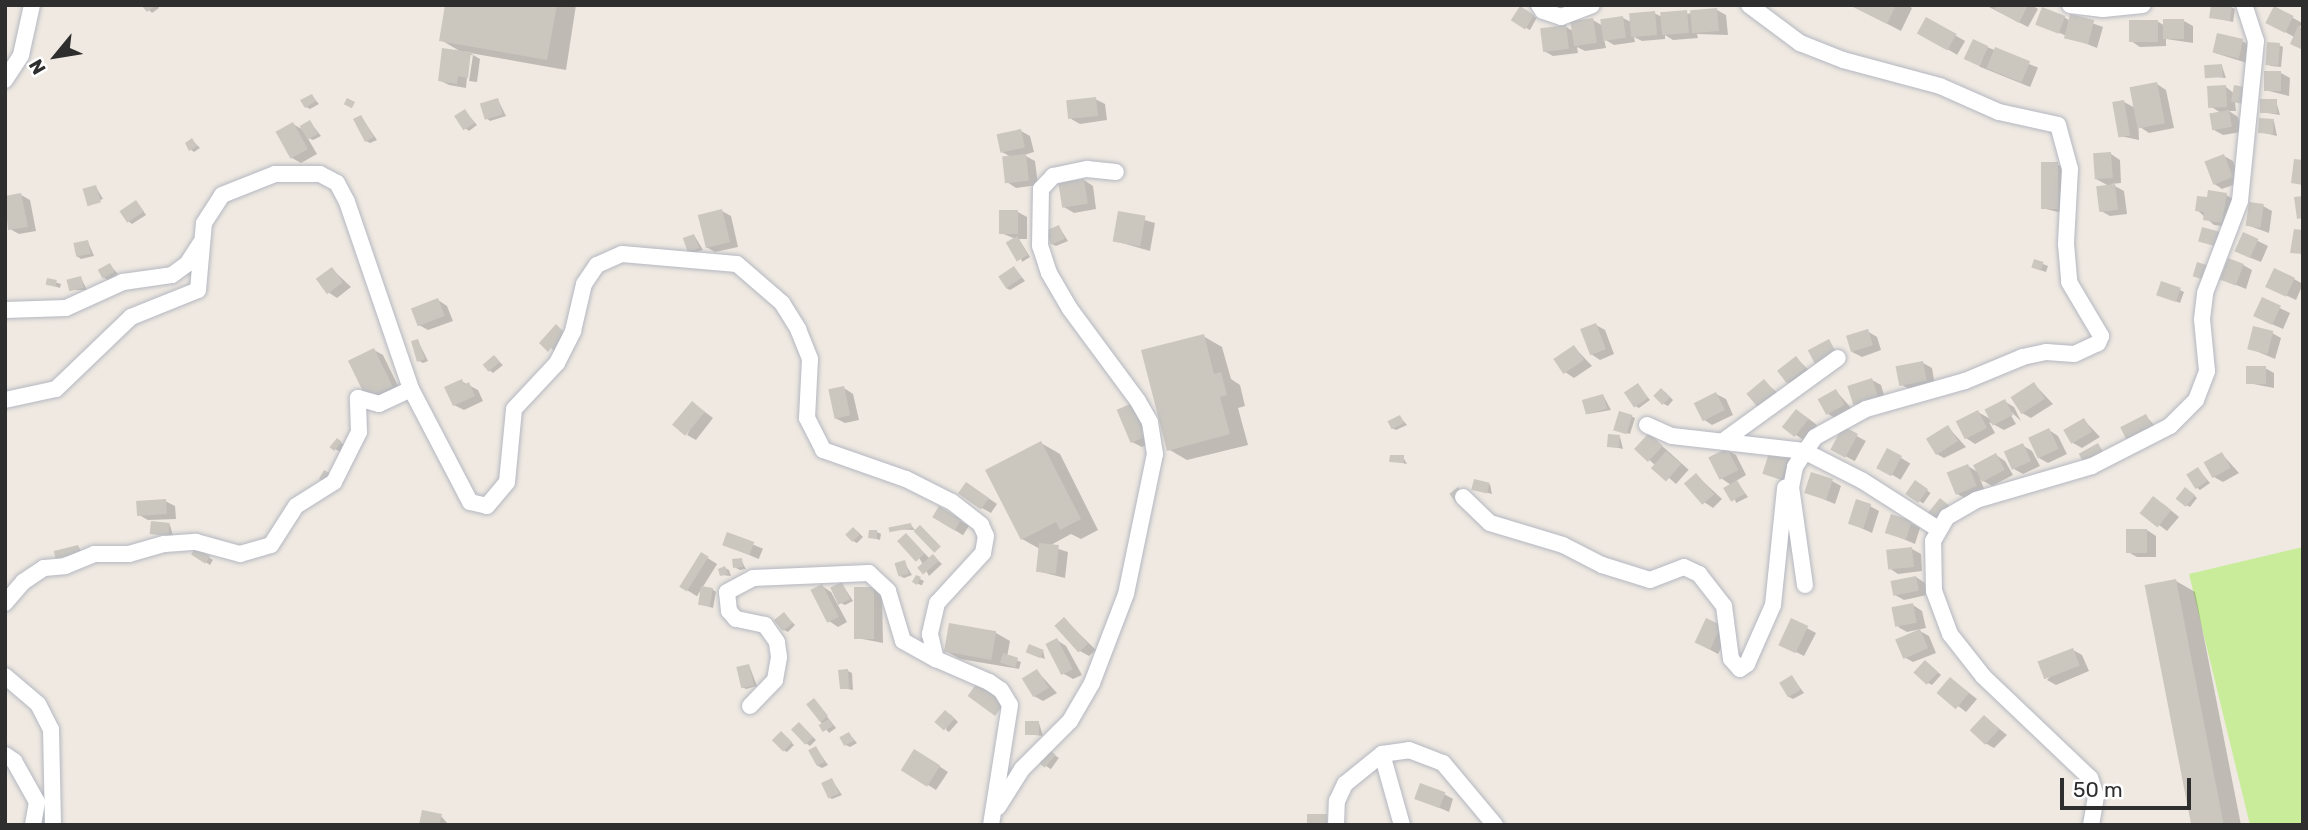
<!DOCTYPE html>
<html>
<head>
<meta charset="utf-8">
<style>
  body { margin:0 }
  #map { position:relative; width:2308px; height:830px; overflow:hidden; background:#efe9e1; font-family:Rubik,sans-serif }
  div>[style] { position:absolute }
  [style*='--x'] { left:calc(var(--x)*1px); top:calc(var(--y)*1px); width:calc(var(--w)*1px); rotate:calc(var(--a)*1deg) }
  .pitch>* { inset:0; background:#c9ec9a }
  .shadow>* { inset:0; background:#0003; transform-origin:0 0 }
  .building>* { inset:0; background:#cbc7bf; transform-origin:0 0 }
  .roads { filter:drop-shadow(0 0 2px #b4b7c1) drop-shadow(0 0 2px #b4b7c1) }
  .street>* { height:16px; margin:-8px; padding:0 8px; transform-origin:8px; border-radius:8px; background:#fff }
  span { translate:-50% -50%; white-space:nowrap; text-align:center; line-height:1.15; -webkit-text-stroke:5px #fff; paint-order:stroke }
  .frame { position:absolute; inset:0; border:7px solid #2e2e2e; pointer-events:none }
  .north { position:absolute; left:21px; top:21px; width:70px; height:70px; -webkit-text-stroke:5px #fff; paint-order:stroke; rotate:240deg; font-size:19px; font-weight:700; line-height:28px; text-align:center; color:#2e2e2e }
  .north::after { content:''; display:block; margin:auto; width:24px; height:32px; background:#2e2e2e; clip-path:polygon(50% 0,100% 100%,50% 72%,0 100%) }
  .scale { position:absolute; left:2060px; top:778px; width:131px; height:32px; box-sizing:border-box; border:4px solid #2e2e2e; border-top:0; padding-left:9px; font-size:21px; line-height:24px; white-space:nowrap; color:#2e2e2e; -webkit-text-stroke:5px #fff; paint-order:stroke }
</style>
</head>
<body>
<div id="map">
  <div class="pitch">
    <div style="clip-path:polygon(2303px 547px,2303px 825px,2250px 825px,2189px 574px)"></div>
  </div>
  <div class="shadow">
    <div style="clip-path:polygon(144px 5px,157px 5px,159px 8px,152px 13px)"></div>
    <div style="clip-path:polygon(447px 5px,576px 5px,566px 70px,470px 53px,480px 59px,477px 82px,469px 81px,473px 55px,469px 55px,466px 88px,449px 85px,439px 80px,463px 53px,441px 40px)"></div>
    <div style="clip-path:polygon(1851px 5px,1907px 5px,1912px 8px,1901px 31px)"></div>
    <div style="clip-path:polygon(1985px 5px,2031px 5px,2038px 9px,2028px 27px)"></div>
    <div style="clip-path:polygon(2231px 7px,2235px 9px,2233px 22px,2211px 17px)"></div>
    <div style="left:2275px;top:8px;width:31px;height:16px;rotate:29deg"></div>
    <div style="left:1521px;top:9px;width:18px;height:14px;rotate:29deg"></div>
    <div style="clip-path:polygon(1717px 10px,1726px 15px,1728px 35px,1697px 34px,1698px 38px,1673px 40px,1665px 35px,1665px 39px,1642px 41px,1634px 37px,1635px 42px,1614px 45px,1604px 39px,1606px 48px,1585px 51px,1577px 47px,1578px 53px,1553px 56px,1544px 51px,1566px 27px,1573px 31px,1593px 20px,1603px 26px,1623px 18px,1631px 22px,1654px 13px,1662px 17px)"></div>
    <div style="clip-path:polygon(2072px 16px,2103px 27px,2097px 48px,2037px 24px,2064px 17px,2070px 21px)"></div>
    <div style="left:1927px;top:19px;width:44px;height:16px;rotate:30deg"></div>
    <div style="clip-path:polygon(2157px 21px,2165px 26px,2184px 21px,2193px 26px,2193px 43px,2166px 39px,2166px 46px,2140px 47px,2131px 41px)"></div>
    <div style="clip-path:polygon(2242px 41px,2251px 46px,2247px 63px,2215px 53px)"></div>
    <div style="clip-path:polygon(2279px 45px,2283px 47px,2281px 67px,2271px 66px,2267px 64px)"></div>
    <div style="left:1987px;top:47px;width:55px;height:21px;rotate:22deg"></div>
    <div style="clip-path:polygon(2222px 66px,2226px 78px,2207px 76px)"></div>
    <div style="clip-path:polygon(2281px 73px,2290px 78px,2289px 96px,2265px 90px)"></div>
    <div style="clip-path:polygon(2157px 84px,2166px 90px,2174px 128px,2149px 133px,2140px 127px,2138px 117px,2139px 140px,2120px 136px,2124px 102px,2137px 109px)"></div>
    <div style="clip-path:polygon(2226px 87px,2247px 104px,2235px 102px,2236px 111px,2229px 111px,2238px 117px,2241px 132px,2223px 135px,2214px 130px,2221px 113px,2210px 106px)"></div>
    <div style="clip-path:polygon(312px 96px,319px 104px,310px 109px,306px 107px)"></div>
    <div style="clip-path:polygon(1095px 99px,1105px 104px,1107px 120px,1080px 124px,1071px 119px)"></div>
    <div style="clip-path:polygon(498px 100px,506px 116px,490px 121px,486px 118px)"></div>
    <div style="clip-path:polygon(2276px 101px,2280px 115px,2261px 112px)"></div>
    <div style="clip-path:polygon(465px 111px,477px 125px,469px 131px,465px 128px)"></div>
    <div style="clip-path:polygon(361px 117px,377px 140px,370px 143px,366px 141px)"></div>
    <div style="clip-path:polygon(2274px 121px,2277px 136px,2260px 132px)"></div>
    <div style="clip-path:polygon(310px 122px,321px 136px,313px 140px,307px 137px,317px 154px,301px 163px,292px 158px,293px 124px,305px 131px)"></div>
    <div style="clip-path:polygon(1021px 131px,1030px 136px,1034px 152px,1024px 155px,1035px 161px,1038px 185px,1016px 188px,1007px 182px,1011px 157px,1002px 152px)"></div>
    <div style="clip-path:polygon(192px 140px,200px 148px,194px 152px,190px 149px)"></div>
    <div style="clip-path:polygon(2111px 154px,2120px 160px,2121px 183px,2111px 184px,2124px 191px,2127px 214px,2110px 216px,2101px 211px,2109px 186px,2096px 179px)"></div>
    <div style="clip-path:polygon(2224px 156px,2233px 161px,2241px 182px,2222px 189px,2213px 183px)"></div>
    <div style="clip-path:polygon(2057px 164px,2066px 169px,2066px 214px,2042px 208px)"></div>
    <div style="clip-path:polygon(1084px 180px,1093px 186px,1096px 209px,1074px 213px,1064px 207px)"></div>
    <div style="clip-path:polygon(96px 187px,103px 199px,90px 203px)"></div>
    <div style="clip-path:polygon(21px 195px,30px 200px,36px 231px,19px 234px,10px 229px,5px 198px)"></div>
    <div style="clip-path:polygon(2226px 195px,2235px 200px,2231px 227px,2214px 225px,2197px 210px)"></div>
    <div style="clip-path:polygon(137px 202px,146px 215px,132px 224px,128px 221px)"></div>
    <div style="clip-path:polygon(2263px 206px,2272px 211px,2269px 233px,2247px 225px)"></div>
    <div style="clip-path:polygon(722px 211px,731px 216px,738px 247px,715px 252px,706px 247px)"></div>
    <div style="clip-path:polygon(1018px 212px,1027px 217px,1027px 239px,1019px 239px,1030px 257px,1022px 262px,1016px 239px,1001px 233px)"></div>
    <div style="clip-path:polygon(1120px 213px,1155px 223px,1150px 251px,1115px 241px)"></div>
    <div style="clip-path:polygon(1059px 227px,1068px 241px,1056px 246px,1052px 244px)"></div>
    <div style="clip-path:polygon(2244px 234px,2268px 246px,2261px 262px,2246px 256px)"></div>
    <div style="clip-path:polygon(694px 235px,703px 250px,693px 253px,689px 251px)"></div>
    <div style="clip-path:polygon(88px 242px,94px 256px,81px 259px,77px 256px)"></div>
    <div style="clip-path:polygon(2035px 261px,2048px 266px,2046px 272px,2037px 269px)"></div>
    <div style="clip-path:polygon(110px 265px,118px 274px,108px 280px,104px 278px)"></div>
    <div style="clip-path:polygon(2243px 265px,2252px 270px,2246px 289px,2222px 279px)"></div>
    <div style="clip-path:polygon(1014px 268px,1025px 281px,1010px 290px,1006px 288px)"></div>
    <div style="clip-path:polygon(332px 269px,351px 287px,337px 298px,328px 292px)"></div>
    <div style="clip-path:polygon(81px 278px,87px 290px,70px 290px)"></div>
    <div style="clip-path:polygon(2294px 279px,2303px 284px,2296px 300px,2277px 291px)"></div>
    <div style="clip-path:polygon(48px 280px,61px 284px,60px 288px,48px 284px)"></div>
    <div style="clip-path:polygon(2180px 290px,2184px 292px,2180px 303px,2162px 296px)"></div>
    <div style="clip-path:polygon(438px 300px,447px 306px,453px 321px,428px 330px,419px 325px)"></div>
    <div style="clip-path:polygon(2263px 300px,2290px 313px,2283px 329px,2265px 321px)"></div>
    <div style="clip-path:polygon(1596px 325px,1605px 330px,1614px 354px,1600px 360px,1591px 354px)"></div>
    <div style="clip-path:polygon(1867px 331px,1877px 337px,1881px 350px,1862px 357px,1852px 352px)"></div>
    <div style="clip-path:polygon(2272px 333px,2281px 338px,2275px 359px,2249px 348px)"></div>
    <div style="clip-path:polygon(1203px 336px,1222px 347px,1231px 379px,1240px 385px,1245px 406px,1238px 408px,1248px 445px,1187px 460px,1168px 449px)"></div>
    <div style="clip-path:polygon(418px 341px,428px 361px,423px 363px,419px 361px)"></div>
    <div style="clip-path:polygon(1574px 347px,1592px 366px,1574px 378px,1565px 372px)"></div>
    <div style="clip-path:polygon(374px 350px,383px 355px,401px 392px,378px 403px,351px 361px)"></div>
    <div style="clip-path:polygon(494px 357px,503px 365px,493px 373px,489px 370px)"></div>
    <div style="clip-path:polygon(1796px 358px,1814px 375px,1797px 388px,1788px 383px)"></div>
    <div style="clip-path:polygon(1923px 363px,1932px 368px,1935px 386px,1911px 390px,1902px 385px)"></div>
    <div style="clip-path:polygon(2265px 368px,2274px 373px,2274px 388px,2248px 383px)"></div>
    <div style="clip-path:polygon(1872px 380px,1881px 385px,1886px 402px,1864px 409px,1855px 403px)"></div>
    <div style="clip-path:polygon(461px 381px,478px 390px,483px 401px,464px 410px,454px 405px)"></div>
    <div style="clip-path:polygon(1764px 381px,1783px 398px,1758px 406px)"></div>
    <div style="clip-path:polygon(2034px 384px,2053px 404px,2031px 418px,2022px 413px)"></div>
    <div style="clip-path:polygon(1638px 385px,1650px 400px,1639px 408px,1635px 406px)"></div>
    <div style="clip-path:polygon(844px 388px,853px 394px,859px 420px,845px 423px,835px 418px)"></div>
    <div style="clip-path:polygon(1836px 391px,1853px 410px,1837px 419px,1828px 414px)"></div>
    <div style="clip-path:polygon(1665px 392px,1673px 400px,1668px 406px,1664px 404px)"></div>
    <div style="clip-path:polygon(1716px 394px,1726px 399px,1733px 415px,1712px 425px,1703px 419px)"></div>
    <div style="clip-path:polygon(1603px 395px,1611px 410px,1588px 414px)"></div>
    <div style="clip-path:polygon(2004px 401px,2014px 407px,2021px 421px,2006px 407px,2016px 424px,2004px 430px,1989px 422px,1995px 433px,1975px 444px,1966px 438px,1978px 412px,1992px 420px)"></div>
    <div style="clip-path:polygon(1135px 404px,1157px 440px,1142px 447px,1132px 442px)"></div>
    <div style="clip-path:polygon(701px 409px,713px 418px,696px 440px,687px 435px)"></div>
    <div style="clip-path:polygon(1631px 416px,1635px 418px,1630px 434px,1620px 431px)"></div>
    <div style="clip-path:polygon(1805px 416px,1817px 425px,1805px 441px,1796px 435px)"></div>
    <div style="clip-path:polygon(2146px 416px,2161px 433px,2137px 445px)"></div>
    <div style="clip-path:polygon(1400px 417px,1407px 425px,1396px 430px,1392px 428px)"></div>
    <div style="clip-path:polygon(2084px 420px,2100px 437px,2082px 448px,2073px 443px)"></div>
    <div style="clip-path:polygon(1948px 427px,1966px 447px,1944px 458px,1935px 453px)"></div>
    <div style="left:1844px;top:429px;width:25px;height:23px;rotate:29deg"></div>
    <div style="clip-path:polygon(2049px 430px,2058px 436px,2067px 454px,2048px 463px,2039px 458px)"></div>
    <div style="left:1650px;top:435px;width:52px;height:19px;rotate:42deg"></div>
    <div style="clip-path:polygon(1620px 437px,1623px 449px,1609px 446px)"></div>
    <div style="clip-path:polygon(338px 441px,345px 445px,341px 452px,333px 448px)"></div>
    <div style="clip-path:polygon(1041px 443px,1060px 454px,1098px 530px,1081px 539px,1071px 534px,1049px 546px,1068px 552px,1065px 578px,1037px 571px,1040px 549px,1022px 539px)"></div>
    <div style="clip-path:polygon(2022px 445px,2032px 451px,2040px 466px,2023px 474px,2014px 469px)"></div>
    <div style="clip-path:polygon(1727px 450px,1736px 455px,1746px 475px,1736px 481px,1748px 497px,1736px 503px,1731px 485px,1721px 478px)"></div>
    <div style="left:1888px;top:450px;width:26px;height:19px;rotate:31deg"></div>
    <div style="clip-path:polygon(2222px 454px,2239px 473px,2223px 482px,2214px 477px)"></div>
    <div style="clip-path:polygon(1996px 455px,2005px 461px,2013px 475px,1992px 486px,1980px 479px,1985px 491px,1967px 499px,1957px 494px,1968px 466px,1979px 473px)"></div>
    <div style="clip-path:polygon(1403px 457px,1407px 464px,1391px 461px)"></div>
    <div style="clip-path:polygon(1788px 457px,1797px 462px,1791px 484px,1765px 473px)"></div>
    <div style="clip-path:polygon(2198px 469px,2210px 483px,2200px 490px,2196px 487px)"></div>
    <div style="clip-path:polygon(1696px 475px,1722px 499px,1713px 508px,1704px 502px)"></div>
    <div style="clip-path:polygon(1832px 481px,1841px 486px,1835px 504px,1806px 492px)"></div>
    <div style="left:1915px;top:482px;width:19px;height:13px;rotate:35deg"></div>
    <div style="clip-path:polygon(1490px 484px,1492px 494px,1474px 489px)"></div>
    <div style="clip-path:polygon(975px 489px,997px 504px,991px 513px,982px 508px)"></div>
    <div style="clip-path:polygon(2189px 491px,2197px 498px,2190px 507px,2186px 505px)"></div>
    <div style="clip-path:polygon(165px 501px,175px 506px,176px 519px,148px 520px,139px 515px)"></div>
    <div style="clip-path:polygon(2162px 503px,2179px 517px,2167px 531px,2142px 512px)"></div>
    <div style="clip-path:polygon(1870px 506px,1879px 511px,1872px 533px,1850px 523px)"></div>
    <div style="left:940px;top:508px;width:34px;height:11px;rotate:32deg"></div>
    <div style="clip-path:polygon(1911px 523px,1920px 528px,1915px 544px,1887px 532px)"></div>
    <div style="clip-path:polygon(170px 525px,173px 536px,152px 533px)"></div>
    <div style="clip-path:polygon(911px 525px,915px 530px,890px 529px)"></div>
    <div style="clip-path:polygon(2147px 530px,2156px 536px,2156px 557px,2137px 557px,2128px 552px)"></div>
    <div style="clip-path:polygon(857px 531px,863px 537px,857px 543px,853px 541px)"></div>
    <div style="clip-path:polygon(877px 532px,881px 534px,880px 540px,870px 537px)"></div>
    <div style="left:728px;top:534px;width:38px;height:11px;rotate:23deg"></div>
    <div style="clip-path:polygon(907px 535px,930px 559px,933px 556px,942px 564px,929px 576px)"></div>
    <div style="clip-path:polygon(78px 546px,83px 555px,56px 556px)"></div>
    <div style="clip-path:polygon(1912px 549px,1921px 554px,1922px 571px,1898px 574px,1889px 568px)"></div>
    <div style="clip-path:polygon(197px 550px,213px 560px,210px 565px,194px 554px)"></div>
    <div style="left:701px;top:554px;width:19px;height:38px;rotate:32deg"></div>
    <div style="clip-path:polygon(741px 560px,746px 569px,740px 570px,736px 568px)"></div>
    <div style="clip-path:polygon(904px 562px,912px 575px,904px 578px,900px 576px)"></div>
    <div style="clip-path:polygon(725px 568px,729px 570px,731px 576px,722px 575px)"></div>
    <div style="left:916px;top:577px;width:9px;height:5px;rotate:27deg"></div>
    <div style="clip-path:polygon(1916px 577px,1925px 583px,1927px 595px,1904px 600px,1895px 595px)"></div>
    <div style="clip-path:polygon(2176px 581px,2195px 592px,2241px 825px,2195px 825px)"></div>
    <div style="clip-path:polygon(842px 584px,853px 601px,845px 605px,841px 603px)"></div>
    <div style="clip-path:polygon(822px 586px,831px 592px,847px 622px,838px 627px,829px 621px)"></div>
    <div style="clip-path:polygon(873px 588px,882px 594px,883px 643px,857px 638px)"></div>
    <div style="clip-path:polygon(712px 589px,716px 592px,713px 608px,700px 604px)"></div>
    <div style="clip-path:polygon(1913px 605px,1922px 611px,1926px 628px,1907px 632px,1898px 627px)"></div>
    <div style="clip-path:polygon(784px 614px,795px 625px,788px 632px,784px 630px)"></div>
    <div style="clip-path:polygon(1065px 620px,1096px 650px,1089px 656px,1080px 651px)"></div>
    <div style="clip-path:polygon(1706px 620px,1729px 632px,1718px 654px,1705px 647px)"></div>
    <div style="clip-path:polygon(1792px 620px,1816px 633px,1804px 656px,1790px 649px)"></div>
    <div style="clip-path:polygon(950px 625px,996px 633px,1010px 641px,1007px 657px,1021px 662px,1019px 669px,960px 659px,946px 651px)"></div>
    <div style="clip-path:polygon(1918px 630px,1929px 636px,1936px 653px,1913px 662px,1904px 657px)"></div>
    <div style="clip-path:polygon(1057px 640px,1066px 646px,1082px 675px,1073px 679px,1064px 674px)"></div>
    <div style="clip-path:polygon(2073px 650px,2082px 655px,2089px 671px,2056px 685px,2047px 680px)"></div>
    <div style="clip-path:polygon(1043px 651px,1045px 659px,1032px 654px)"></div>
    <div style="clip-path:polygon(1929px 664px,1941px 675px,1932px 685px,1928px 683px)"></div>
    <div style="clip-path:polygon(749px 665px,757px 686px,746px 689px,742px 687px)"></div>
    <div style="clip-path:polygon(848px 671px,852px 673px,853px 690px,841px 688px)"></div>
    <div style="clip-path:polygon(1037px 671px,1057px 693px,1043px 701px,1034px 696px)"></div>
    <div style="clip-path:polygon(1792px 677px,1804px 693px,1793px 699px,1789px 697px)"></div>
    <div style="clip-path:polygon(1959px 685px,1977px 699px,1966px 712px,1940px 692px)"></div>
    <div style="clip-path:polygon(814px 700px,836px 728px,829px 733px,820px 721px)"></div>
    <div style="clip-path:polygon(950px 714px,958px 722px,949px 732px,946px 730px)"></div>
    <div style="clip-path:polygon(1985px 717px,2007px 735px,1994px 748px,1985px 743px)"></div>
    <div style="clip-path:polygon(1039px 723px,1043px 736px,1027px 734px)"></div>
    <div style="clip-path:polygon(799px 724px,816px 740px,810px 746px,806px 743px)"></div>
    <div style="clip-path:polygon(781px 733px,794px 745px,787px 752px,783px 750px)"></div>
    <div style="clip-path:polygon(849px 734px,857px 743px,850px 747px,846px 745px)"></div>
    <div style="clip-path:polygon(816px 748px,828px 765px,822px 768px,818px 766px)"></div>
    <div style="left:1049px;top:751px;width:12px;height:14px;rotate:35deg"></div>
    <div style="clip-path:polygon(924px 756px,948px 772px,936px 790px,903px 769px)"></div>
    <div style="clip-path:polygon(832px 780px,842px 795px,832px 799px,828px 797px)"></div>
    <div style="clip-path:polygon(1444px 794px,1453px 799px,1449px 812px,1417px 798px)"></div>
    <div style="clip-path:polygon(441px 816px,449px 825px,421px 825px)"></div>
  </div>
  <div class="building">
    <div style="clip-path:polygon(141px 5px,156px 5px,147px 12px)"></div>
    <div style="clip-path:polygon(445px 5px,557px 5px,547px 60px,439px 41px)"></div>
    <div style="clip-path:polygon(1849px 5px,1896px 5px,1887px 24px)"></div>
    <div style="clip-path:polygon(1997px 5px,2028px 5px,2019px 23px,1994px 9px)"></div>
    <div style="clip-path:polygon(2211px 5px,2232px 5px,2230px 21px,2209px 18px)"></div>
    <div style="left:1520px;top:6px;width:17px;height:17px;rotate:33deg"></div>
    <div style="left:2274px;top:6px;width:22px;height:19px;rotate:27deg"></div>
    <div style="left:2042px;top:7px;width:25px;height:19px;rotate:21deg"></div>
    <div style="left:1717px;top:8px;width:23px;height:27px;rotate:85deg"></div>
    <div style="left:1687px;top:10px;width:23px;height:27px;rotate:85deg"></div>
    <div style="left:1655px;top:11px;width:24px;height:26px;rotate:85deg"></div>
    <div style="left:2070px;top:14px;width:25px;height:25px;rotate:14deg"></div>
    <div style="left:1623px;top:16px;width:22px;height:23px;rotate:82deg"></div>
    <div style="left:1926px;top:17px;width:35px;height:19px;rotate:29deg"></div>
    <div style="left:1593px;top:18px;width:25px;height:23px;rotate:81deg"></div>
    <div style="left:2163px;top:19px;width:21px;height:20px"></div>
    <div style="left:2129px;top:20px;width:29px;height:22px"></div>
    <div style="left:1566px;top:25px;width:24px;height:26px;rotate:83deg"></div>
    <div style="clip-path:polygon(2298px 26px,2303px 29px,2303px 50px,2290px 44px)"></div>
    <div style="left:2217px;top:33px;width:27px;height:20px;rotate:13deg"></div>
    <div style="left:1973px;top:39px;width:17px;height:22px;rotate:25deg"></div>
    <div style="left:2267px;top:42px;width:13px;height:23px;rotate:4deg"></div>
    <div style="left:1995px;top:47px;width:38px;height:23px;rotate:22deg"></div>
    <div style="clip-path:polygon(442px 48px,471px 52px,468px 78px,458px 76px,457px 84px,438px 81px)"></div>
    <div style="left:2222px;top:64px;width:13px;height:18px;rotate:86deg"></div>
    <div style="left:2264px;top:71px;width:17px;height:20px"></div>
    <div style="left:2157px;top:82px;width:42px;height:28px;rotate:79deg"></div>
    <div style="left:2226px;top:85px;width:22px;height:19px;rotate:87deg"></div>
    <div style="left:2234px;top:85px;width:11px;height:17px;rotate:10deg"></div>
    <div style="clip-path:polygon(312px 94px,316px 101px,305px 108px,300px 100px)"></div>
    <div style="left:1096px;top:97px;width:19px;height:30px;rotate:84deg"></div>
    <div style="left:347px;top:98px;width:9px;height:7px;rotate:27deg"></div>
    <div style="left:498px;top:98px;width:17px;height:19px;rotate:73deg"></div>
    <div style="left:2260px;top:99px;width:17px;height:14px"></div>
    <div style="left:2124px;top:100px;width:36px;height:12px;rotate:80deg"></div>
    <div style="left:465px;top:109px;width:17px;height:13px;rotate:57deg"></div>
    <div style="left:2229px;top:110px;width:17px;height:20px;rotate:80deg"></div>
    <div style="clip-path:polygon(361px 115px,374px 137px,365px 142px,353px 119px)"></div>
    <div style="left:2259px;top:118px;width:15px;height:15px;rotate:4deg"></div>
    <div style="left:310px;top:120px;width:16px;height:12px;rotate:60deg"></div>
    <div style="left:293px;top:122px;width:31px;height:20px;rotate:61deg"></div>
    <div style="left:1021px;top:129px;width:19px;height:25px;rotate:78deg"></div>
    <div style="clip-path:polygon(192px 138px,197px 146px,189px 151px,185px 143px)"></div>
    <div style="left:2111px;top:152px;width:26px;height:18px;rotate:86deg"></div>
    <div style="left:1026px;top:154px;width:27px;height:24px;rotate:84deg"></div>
    <div style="left:2224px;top:154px;width:25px;height:21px;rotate:69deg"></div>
    <div style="clip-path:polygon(2294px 159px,2303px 160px,2303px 185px,2291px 183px)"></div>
    <div style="left:2041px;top:162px;width:17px;height:47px"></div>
    <div style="left:1084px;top:179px;width:25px;height:26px;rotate:81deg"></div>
    <div style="left:2115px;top:184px;width:26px;height:19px;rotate:83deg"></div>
    <div style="left:96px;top:185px;width:18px;height:14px;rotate:74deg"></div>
    <div style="clip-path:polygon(2208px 190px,2227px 193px,2222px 223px,2203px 220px,2204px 212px,2195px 211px,2197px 196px,2207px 197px)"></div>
    <div style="clip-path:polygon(21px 193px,28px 227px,8px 230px,5px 196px)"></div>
    <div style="clip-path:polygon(2303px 196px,2303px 218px,2297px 219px,2294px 197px)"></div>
    <div style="left:136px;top:200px;width:14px;height:20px;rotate:56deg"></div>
    <div style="left:2249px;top:202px;width:15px;height:24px;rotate:8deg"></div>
    <div style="left:722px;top:209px;width:34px;height:25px;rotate:76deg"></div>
    <div style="left:999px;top:210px;width:19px;height:24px"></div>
    <div style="left:1118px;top:211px;width:28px;height:31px;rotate:10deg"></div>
    <div style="left:1059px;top:225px;width:15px;height:15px;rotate:67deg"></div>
    <div style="left:2202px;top:227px;width:20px;height:15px;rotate:15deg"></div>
    <div style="clip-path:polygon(2294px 229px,2303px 230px,2303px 254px,2290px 253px)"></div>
    <div style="left:2243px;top:232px;width:17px;height:21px;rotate:24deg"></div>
    <div style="left:694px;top:234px;width:15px;height:12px;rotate:70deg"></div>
    <div style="left:1017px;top:236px;width:22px;height:13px;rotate:60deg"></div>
    <div style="left:88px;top:240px;width:14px;height:15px;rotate:78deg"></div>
    <div style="left:2228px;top:258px;width:17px;height:23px;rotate:21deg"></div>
    <div style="left:2034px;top:259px;width:10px;height:9px;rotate:17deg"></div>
    <div style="left:2197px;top:262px;width:10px;height:15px;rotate:17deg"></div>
    <div style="left:110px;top:263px;width:10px;height:14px;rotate:61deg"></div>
    <div style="left:1014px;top:266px;width:14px;height:19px;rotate:56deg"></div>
    <div style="left:332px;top:267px;width:19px;height:20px;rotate:54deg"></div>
    <div style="left:2274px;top:268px;width:23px;height:21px;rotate:25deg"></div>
    <div style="left:81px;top:276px;width:12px;height:15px;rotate:76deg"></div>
    <div style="left:47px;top:278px;width:10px;height:7px;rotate:11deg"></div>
    <div style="left:2161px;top:281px;width:21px;height:15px;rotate:19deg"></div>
    <div style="left:2262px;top:297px;width:21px;height:21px;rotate:25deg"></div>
    <div style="left:438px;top:298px;width:19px;height:29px;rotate:69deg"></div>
    <div style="left:1596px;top:323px;width:28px;height:17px;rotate:69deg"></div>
    <div style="clip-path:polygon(556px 324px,565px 333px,555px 352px,551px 348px,548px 352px,539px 343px)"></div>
    <div style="left:2253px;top:326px;width:21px;height:24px;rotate:14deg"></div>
    <div style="left:1868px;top:329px;width:17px;height:23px;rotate:73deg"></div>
    <div style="clip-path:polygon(1204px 334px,1214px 374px,1221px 372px,1227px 395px,1220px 397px,1230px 434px,1167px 451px,1141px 350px)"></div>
    <div style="clip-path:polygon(418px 339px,425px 359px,417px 362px,411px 341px)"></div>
    <div style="left:1829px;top:339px;width:15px;height:24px;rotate:62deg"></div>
    <div style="left:1574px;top:345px;width:18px;height:25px;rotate:56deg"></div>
    <div style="left:374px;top:348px;width:43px;height:29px;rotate:64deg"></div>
    <div style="left:494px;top:355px;width:9px;height:15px;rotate:49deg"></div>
    <div style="left:1796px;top:356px;width:16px;height:24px;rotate:52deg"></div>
    <div style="left:1923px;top:361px;width:20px;height:28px;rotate:79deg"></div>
    <div style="left:2246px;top:366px;width:20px;height:18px"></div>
    <div style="left:1872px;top:378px;width:20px;height:26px;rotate:72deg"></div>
    <div style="clip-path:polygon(462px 379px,464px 385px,469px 382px,475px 396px,453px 406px,444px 387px)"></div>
    <div style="left:1764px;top:379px;width:17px;height:23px;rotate:50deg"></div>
    <div style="left:2034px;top:382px;width:20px;height:28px;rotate:57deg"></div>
    <div style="left:1638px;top:383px;width:18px;height:17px;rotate:56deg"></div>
    <div style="left:844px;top:386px;width:30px;height:16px;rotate:78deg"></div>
    <div style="left:1661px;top:388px;width:13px;height:11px;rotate:45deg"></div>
    <div style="left:1836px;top:389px;width:18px;height:21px;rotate:61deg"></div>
    <div style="left:1716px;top:392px;width:20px;height:25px;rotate:63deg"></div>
    <div style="left:1603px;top:394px;width:15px;height:22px;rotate:74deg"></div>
    <div style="left:2005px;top:399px;width:18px;height:23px;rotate:63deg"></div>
    <div style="left:692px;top:401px;width:17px;height:31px;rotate:40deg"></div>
    <div style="left:1135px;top:402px;width:36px;height:20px;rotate:67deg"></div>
    <div style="left:1796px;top:409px;width:16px;height:23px;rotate:38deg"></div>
    <div style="left:1978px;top:410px;width:20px;height:25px;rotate:63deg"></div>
    <div style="left:1619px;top:411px;width:14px;height:20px;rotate:17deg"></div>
    <div style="left:2146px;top:414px;width:16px;height:29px;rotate:63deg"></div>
    <div style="left:1400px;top:415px;width:9px;height:14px;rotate:63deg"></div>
    <div style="left:2084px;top:418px;width:16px;height:24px;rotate:60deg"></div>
    <div style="left:1948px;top:425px;width:19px;height:26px;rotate:58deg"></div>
    <div style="left:1843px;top:426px;width:17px;height:27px;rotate:28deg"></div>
    <div style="left:2049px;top:428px;width:23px;height:23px;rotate:65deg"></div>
    <div style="left:1649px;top:433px;width:19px;height:22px;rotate:43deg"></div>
    <div style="left:1608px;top:434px;width:12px;height:13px;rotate:5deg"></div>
    <div style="left:337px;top:438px;width:6px;height:12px;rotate:39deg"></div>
    <div style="clip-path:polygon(1041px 441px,1081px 519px,1060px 530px,1056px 522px,1021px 540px,985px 470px)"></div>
    <div style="left:2023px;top:443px;width:20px;height:21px;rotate:66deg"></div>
    <div style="left:2098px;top:443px;width:13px;height:22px;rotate:61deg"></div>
    <div style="left:1727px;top:448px;width:25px;height:21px;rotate:63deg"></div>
    <div style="left:1887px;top:448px;width:17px;height:23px;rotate:28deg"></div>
    <div style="left:1770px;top:450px;width:20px;height:25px;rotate:18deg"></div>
    <div style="left:1666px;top:451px;width:20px;height:23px;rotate:41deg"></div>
    <div style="left:2222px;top:452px;width:18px;height:21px;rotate:61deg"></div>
    <div style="left:1996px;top:453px;width:19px;height:26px;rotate:62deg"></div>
    <div style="clip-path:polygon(1390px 455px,1404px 455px,1404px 463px,1389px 462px)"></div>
    <div style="left:1968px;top:464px;width:24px;height:23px;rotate:68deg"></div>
    <div style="left:2198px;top:467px;width:17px;height:14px;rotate:57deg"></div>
    <div style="left:324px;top:470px;width:8px;height:10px;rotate:30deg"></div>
    <div style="left:1811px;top:472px;width:23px;height:22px;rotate:18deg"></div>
    <div style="left:1696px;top:473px;width:28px;height:16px;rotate:49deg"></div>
    <div style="left:1474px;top:479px;width:16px;height:11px;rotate:14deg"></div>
    <div style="left:1737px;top:480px;width:16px;height:16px;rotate:60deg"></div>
    <div style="left:1915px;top:480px;width:16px;height:17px;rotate:35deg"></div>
    <div style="left:966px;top:482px;width:28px;height:14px;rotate:35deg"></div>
    <div style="left:1458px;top:487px;width:11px;height:11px;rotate:52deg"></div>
    <div style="left:2185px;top:487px;width:13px;height:15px;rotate:39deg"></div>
    <div style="left:2153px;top:496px;width:23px;height:22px;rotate:38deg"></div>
    <div style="left:1940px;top:498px;width:13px;height:19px;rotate:39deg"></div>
    <div style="left:166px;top:499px;width:15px;height:30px;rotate:86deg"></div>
    <div style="left:1856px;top:499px;width:16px;height:26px;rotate:18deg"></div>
    <div style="left:939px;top:506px;width:26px;height:13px;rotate:31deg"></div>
    <div style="left:1891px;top:514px;width:22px;height:20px;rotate:18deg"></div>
    <div style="left:151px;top:521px;width:19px;height:13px;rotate:6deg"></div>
    <div style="left:911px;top:523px;width:5px;height:23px;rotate:79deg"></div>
    <div style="left:920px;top:525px;width:30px;height:9px;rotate:46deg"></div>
    <div style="left:853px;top:527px;width:10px;height:11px;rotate:45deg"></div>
    <div style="left:2126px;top:529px;width:21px;height:24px"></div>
    <div style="clip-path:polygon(869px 530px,877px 530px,877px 539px,868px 538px)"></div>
    <div style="left:727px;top:532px;width:29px;height:14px;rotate:20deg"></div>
    <div style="left:906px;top:533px;width:28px;height:12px;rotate:48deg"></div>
    <div style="left:1039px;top:543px;width:20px;height:29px;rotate:6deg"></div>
    <div style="left:78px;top:545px;width:8px;height:25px;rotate:76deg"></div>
    <div style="left:196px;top:547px;width:17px;height:9px;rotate:33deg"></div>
    <div style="left:1912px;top:547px;width:20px;height:26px;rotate:84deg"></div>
    <div style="left:701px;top:552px;width:9px;height:41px;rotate:32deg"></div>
    <div style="left:933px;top:554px;width:9px;height:21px;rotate:49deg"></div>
    <div style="left:742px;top:558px;width:9px;height:10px;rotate:84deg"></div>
    <div style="left:905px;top:560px;width:14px;height:11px;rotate:73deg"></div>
    <div style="clip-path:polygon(725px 566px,728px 574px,720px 576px,718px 569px)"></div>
    <div style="clip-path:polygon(916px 575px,921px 577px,917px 585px,912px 582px)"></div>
    <div style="left:1916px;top:576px;width:15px;height:26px;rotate:79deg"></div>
    <div style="left:2176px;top:579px;width:251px;height:32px;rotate:79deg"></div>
    <div style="left:842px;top:582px;width:19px;height:13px;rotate:65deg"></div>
    <div style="left:822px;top:584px;width:37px;height:13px;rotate:63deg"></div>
    <div style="left:701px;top:586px;width:12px;height:19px;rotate:9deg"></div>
    <div style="left:854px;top:587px;width:20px;height:52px"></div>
    <div style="left:1913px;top:603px;width:20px;height:22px;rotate:79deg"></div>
    <div style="left:784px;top:612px;width:14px;height:13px;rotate:51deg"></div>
    <div style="left:1064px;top:617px;width:36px;height:13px;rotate:48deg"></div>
    <div style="left:1706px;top:618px;width:17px;height:27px;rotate:25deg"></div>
    <div style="left:1791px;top:618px;width:19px;height:30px;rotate:25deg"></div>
    <div style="left:949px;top:623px;width:48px;height:29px;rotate:10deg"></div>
    <div style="left:1920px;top:629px;width:21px;height:27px;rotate:67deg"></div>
    <div style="left:1057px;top:638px;width:35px;height:13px;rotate:63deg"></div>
    <div style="left:1029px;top:644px;width:16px;height:9px;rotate:22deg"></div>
    <div style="left:2073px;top:648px;width:19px;height:38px;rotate:69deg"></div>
    <div style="left:1003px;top:653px;width:16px;height:10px;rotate:18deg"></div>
    <div style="left:1925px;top:660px;width:18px;height:17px;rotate:43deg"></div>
    <div style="left:749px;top:664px;width:22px;height:13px;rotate:77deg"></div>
    <div style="clip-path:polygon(848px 669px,849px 689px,840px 689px,838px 670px)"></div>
    <div style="left:1037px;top:669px;width:22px;height:18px;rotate:58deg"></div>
    <div style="left:1792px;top:675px;width:17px;height:15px;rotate:59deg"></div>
    <div style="left:1950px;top:677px;width:25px;height:21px;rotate:40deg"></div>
    <div style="left:977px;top:683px;width:34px;height:16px;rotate:36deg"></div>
    <div style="left:814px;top:698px;width:23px;height:10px;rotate:52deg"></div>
    <div style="left:945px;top:710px;width:13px;height:16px;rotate:42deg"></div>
    <div style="left:1984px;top:715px;width:21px;height:21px;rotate:43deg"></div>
    <div style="left:829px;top:719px;width:8px;height:12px;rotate:60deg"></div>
    <div style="left:1039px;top:721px;width:14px;height:14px;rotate:90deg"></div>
    <div style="left:799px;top:722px;width:21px;height:11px;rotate:47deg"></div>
    <div style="left:781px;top:731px;width:16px;height:13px;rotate:45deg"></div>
    <div style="left:849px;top:732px;width:10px;height:11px;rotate:61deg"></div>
    <div style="left:816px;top:746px;width:18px;height:9px;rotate:61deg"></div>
    <div style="left:914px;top:749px;width:31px;height:25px;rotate:32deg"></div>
    <div style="left:1049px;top:749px;width:9px;height:17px;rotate:41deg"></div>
    <div style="left:832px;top:778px;width:17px;height:12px;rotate:65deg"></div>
    <div style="left:1420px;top:783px;width:27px;height:17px;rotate:20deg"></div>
    <div style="clip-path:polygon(422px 810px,442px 814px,439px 825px,419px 825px)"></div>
    <div style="left:1307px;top:814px;width:20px;height:11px"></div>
  </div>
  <div class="roads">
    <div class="street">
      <div style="--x:1539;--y:5;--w:7;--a:56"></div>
      <div style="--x:1543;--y:11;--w:19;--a:18"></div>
      <div style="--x:1561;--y:17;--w:33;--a:-21"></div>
      <div style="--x:1749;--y:5;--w:64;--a:36.7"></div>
      <div style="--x:1800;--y:43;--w:46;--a:21.6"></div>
      <div style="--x:1843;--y:60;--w:100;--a:15"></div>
      <div style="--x:1940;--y:86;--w:64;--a:23.8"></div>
      <div style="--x:1999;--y:112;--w:60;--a:12.4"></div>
      <div style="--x:2058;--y:125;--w:46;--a:74.7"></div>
      <div style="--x:2070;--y:169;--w:75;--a:93.1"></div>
      <div style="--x:2066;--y:244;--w:38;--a:85"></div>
      <div style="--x:2069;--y:282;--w:63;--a:59.3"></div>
      <div style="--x:2101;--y:336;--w:8;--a:113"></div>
      <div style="--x:2098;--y:343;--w:26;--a:155"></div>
      <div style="--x:2074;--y:354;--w:28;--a:-176"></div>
      <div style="--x:2046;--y:352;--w:24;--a:168"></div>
      <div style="--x:2023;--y:357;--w:63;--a:157.5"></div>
      <div style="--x:1965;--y:381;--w:103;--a:164.2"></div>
      <div style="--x:1866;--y:409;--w:58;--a:151.2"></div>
      <div style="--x:1815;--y:437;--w:36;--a:124"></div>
      <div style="--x:1795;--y:467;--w:20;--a:101"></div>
      <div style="--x:1791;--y:487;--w:99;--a:81.9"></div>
      <div style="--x:2070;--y:5;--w:33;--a:7"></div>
      <div style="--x:2103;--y:9;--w:40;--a:-5.7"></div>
      <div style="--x:5;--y:80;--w:30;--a:-57"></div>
      <div style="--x:21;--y:55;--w:51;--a:-77.6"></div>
      <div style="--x:5;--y:310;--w:61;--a:-1.9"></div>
      <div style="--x:66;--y:308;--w:63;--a:-24.5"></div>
      <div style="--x:123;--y:282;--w:49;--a:-8.1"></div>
      <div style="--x:172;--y:275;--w:19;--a:-36"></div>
      <div style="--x:187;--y:264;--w:24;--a:-57"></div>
      <div style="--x:5;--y:400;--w:52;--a:-12.2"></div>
      <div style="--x:56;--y:389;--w:104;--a:-43.8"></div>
      <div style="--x:131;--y:317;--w:72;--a:-21.9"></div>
      <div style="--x:198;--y:290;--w:67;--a:-84.9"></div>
      <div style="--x:204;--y:223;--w:33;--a:-57"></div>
      <div style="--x:222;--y:195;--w:57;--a:-21.6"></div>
      <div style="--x:275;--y:174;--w:45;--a:0"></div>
      <div style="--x:320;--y:174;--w:19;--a:28"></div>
      <div style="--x:337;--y:183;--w:21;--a:62"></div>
      <div style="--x:347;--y:202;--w:198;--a:71.1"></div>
      <div style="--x:411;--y:389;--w:127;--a:62.4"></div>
      <div style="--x:470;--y:502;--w:17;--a:13"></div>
      <div style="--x:487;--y:506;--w:31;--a:-50"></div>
      <div style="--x:507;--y:482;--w:73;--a:-84.5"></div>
      <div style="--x:514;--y:409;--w:63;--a:-46.9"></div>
      <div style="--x:557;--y:363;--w:36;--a:-63"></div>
      <div style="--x:573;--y:331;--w:48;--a:-76.8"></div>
      <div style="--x:584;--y:284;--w:23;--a:-56"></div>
      <div style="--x:597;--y:265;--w:27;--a:-24"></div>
      <div style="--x:622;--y:254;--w:115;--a:5"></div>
      <div style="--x:737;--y:264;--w:60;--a:40.9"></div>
      <div style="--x:782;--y:303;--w:31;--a:58"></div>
      <div style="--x:798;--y:329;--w:32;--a:68"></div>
      <div style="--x:810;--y:359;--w:59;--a:92.9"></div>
      <div style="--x:807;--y:418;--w:36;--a:63"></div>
      <div style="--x:823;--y:450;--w:88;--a:19.3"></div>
      <div style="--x:906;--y:479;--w:51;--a:26.6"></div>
      <div style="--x:952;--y:502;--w:37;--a:38"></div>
      <div style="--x:981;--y:525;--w:12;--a:66"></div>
      <div style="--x:986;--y:536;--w:17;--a:100"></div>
      <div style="--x:983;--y:553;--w:68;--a:132.6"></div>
      <div style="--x:937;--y:603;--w:32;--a:103"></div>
      <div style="--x:930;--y:634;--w:26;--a:77"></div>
      <div style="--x:936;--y:659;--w:58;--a:23.5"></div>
      <div style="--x:989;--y:682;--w:14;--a:34"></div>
      <div style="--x:1001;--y:690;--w:17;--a:59"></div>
      <div style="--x:1010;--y:705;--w:121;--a:99"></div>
      <div style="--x:1647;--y:425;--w:27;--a:24"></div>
      <div style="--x:1672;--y:436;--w:133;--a:6.5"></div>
      <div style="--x:1804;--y:451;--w:66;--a:27"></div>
      <div style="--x:1863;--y:481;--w:89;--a:32.6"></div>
      <div style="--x:1726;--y:439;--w:138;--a:-35.9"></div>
      <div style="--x:1463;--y:497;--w:37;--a:44"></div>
      <div style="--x:1490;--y:523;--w:76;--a:16.8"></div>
      <div style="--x:1563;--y:545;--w:44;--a:27.1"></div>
      <div style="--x:1602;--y:565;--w:50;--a:17.4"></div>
      <div style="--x:1650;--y:580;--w:36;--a:-21"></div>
      <div style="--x:1684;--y:567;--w:17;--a:25"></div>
      <div style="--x:1699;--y:574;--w:41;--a:52"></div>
      <div style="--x:1724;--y:606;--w:53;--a:82.5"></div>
      <div style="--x:1731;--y:659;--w:13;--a:48"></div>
      <div style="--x:1740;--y:669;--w:9;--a:-36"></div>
      <div style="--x:1747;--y:664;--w:64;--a:-66.2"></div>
      <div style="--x:1773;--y:605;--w:118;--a:-84.1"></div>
      <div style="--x:5;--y:603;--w:28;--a:-49"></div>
      <div style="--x:23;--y:582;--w:25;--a:-34"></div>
      <div style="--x:44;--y:568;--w:21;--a:-5"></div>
      <div style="--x:65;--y:566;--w:31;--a:-22"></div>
      <div style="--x:94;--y:554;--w:35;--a:0"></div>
      <div style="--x:129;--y:554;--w:37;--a:-16"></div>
      <div style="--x:165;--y:544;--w:31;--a:-4"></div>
      <div style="--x:196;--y:542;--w:46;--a:15.3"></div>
      <div style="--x:240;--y:554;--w:32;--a:-16"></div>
      <div style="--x:271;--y:545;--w:46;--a:-57.3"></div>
      <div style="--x:296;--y:506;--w:45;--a:-32.3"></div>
      <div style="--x:334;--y:482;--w:56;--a:-63.4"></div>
      <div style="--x:359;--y:432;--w:34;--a:-92"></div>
      <div style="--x:358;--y:398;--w:22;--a:16"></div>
      <div style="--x:379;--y:404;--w:35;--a:-25"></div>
      <div style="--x:5;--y:676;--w:43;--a:40.3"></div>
      <div style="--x:38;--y:704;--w:28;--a:63"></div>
      <div style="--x:51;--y:729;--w:96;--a:88.8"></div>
      <div style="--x:750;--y:706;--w:36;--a:-46"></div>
      <div style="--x:775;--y:680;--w:23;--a:-80"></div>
      <div style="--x:779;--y:657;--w:15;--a:-98"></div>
      <div style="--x:777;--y:642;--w:21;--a:-125"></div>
      <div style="--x:765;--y:625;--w:30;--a:-168"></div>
      <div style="--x:736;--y:619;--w:11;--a:-131"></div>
      <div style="--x:729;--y:611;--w:19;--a:-96"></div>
      <div style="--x:727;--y:592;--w:30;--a:-28"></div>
      <div style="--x:753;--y:578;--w:116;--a:-2.5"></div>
      <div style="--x:869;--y:573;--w:26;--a:43"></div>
      <div style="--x:888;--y:591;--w:52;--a:73.3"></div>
      <div style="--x:903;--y:641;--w:38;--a:29"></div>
      <div style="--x:1382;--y:754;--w:74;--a:74.3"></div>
      <div style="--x:5;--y:755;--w:11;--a:34"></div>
      <div style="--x:14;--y:761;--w:47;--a:60.7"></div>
      <div style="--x:37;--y:802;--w:23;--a:100"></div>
      <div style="--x:998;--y:807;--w:45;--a:-57.7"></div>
      <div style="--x:1022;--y:769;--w:68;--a:-45"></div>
      <div style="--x:1070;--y:721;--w:44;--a:-59.9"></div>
      <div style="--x:1092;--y:683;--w:95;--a:-69.1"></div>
      <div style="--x:1126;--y:594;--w:143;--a:-78.3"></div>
      <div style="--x:1155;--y:454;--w:32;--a:-99"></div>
      <div style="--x:1150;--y:422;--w:24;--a:-120"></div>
      <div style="--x:1138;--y:401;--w:114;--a:-126.5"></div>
      <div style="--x:1070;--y:309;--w:42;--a:-120.3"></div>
      <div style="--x:1049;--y:273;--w:28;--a:-108"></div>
      <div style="--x:1040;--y:246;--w:57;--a:-89"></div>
      <div style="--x:1041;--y:189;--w:18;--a:-47"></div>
      <div style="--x:1053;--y:176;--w:35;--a:-12"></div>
      <div style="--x:1087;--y:169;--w:29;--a:6"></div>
      <div style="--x:1336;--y:825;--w:24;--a:-88"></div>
      <div style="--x:1337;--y:801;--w:19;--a:-65"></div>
      <div style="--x:1345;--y:784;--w:48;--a:-39"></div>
      <div style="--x:1382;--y:754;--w:27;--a:-8"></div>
      <div style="--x:1409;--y:750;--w:36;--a:21"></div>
      <div style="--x:1443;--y:763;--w:81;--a:50"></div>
      <div style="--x:2091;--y:825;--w:29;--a:-80"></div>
      <div style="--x:2096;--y:796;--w:19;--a:-108"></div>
      <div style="--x:2090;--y:778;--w:148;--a:-136.4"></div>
      <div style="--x:1983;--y:676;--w:53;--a:-128.2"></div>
      <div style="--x:1950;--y:634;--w:46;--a:-110.4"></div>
      <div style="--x:1934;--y:591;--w:50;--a:-91.1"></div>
      <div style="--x:1933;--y:541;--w:28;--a:-60"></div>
      <div style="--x:1947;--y:517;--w:34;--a:-30"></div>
      <div style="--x:1976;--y:500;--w:121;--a:-16.3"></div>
      <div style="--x:2092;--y:466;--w:88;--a:-27.1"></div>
      <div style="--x:2170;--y:426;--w:37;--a:-45"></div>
      <div style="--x:2196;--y:400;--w:31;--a:-69"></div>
      <div style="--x:2207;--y:371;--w:52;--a:-95.5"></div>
      <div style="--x:2202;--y:319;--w:26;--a:-83"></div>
      <div style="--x:2205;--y:293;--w:98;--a:-69.2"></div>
      <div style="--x:2240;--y:201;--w:161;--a:-84.3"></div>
      <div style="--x:2256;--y:41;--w:38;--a:-108"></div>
    </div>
  </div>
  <div class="frame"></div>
  <div class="north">N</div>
  <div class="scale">50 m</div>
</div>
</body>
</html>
